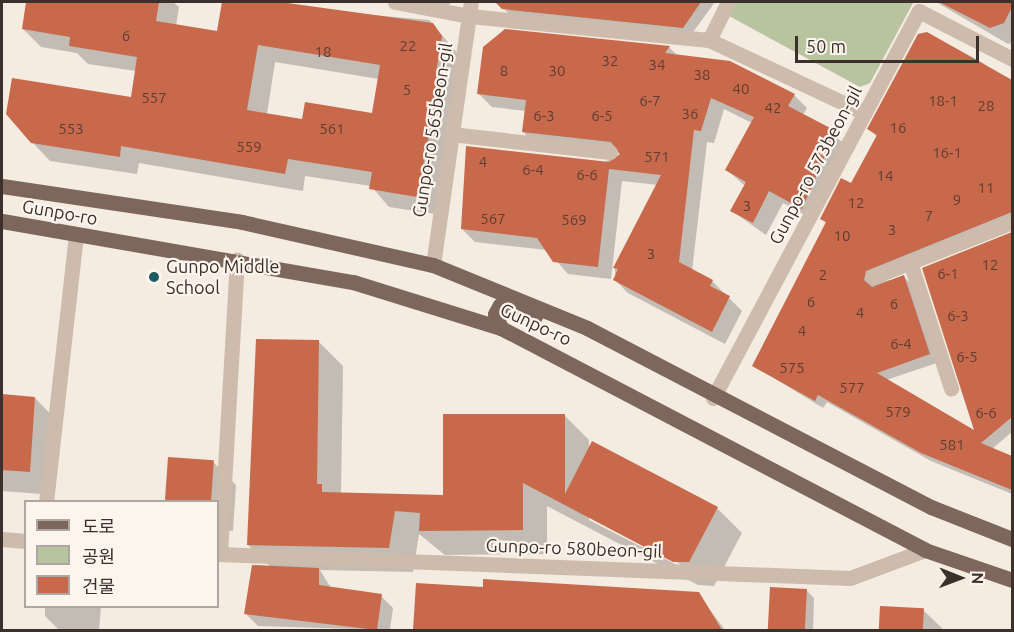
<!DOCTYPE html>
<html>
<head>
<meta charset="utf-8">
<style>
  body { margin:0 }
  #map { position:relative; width:1014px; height:632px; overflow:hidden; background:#f4ebe1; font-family:Ubuntu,"Noto Sans KR",sans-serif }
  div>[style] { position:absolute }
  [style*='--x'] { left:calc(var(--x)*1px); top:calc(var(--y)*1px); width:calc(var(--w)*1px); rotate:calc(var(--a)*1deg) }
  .green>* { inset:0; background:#b8c4a0 }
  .shadow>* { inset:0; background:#0003 }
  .building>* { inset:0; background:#c8694b; transform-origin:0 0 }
  .minor>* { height:15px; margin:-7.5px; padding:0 7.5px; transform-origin:7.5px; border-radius:7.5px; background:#cdbbac }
  .primary>* { height:15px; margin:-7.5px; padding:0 7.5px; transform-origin:7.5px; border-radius:7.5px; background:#7d675c }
  .dots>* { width:16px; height:16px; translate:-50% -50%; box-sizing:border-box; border:3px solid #fbf5ee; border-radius:50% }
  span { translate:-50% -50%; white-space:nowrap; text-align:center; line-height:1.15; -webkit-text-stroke:4.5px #fbf5ee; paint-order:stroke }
  .number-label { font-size:15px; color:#5e3e33 }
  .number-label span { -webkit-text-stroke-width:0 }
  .street-label { font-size:18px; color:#3b302b }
  .poi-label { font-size:18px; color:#3b302b }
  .left { translate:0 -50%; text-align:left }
  .frame { position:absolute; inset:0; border:3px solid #3b302b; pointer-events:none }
  .legend { position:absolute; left:24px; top:500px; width:195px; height:108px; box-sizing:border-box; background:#fbf5ee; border:2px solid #aea6a0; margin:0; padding:8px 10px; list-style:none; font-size:18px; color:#3b302b }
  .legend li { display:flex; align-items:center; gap:12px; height:30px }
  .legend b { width:30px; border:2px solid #aea6a0 }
  .north { position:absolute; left:930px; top:548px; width:60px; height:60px; -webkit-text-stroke:4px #fbf5ee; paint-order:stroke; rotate:91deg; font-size:16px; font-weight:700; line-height:24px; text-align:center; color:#3b302b }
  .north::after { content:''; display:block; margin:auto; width:21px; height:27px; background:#3b302b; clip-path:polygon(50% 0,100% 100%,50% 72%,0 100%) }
  .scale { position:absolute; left:795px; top:36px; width:184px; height:27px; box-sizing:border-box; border:3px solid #3b302b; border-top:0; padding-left:8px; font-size:18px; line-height:21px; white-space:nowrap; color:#3b302b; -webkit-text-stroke:4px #fbf5ee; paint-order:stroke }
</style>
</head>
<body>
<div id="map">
  <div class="green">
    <div style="clip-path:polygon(736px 2px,910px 2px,913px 3px,870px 83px,860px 87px,729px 16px)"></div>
  </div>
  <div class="shadow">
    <div style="clip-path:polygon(evenodd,27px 2px,173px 2px,179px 7px,176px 26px,218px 33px,223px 2px,429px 20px,459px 55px,435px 214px,389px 207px,371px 186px,305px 176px,303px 191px,139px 163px,137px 174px,50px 161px,32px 142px,132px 99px,136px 71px,88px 64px,77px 53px,41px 47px,23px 29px,27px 2px,275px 62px,379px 79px,374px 114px,303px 120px,267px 114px,275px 62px)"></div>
    <div style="clip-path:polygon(418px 2px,453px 2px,442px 9px)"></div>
    <div style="clip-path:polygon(497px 2px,715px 2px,691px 35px,512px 17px)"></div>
    <div style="clip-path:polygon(936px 2px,1012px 2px,1012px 43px,1008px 44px)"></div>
    <div style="clip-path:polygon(506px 31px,669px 47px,678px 56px,730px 62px,794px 95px,807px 108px,803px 115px,848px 146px,816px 221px,783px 203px,766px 235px,732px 211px,745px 186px,727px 170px,752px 123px,724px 109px,714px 143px,707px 142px,692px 271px,712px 281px,742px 311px,725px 344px,628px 293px,615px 280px,615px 268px,658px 185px,622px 181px,611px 279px,568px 274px,547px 250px,475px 242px,462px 229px,621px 154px,536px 145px,523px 132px,526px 111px,492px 107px,479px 94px)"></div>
    <div style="clip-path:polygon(927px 33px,983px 63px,1012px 87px,1012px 224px,878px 276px,871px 284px,904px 277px,912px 285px,937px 363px,886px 380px,977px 433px,924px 269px,1012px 234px,1012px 432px,992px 449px,1012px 458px,1012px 494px,931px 461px,827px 402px,823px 408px,754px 366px,827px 224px,821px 218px,851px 185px,877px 137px,869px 129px)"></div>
    <div style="clip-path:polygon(evenodd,319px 342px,343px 366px,341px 494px,444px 496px,564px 415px,589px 440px,589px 451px,717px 508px,742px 533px,714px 586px,698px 585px,547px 506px,547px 554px,445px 555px,419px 534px,413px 572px,320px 570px,331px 588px,381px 596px,393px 608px,390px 630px,258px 626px,246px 614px,271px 567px,248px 545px,319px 342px,589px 516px,680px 564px,679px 566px,589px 520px,589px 516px)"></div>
    <div style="clip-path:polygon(2px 396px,35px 398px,59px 423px,54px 495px,2px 491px)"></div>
    <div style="clip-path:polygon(170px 459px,213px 462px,236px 485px,233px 531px,218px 530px,218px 502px,167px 502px)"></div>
    <div style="clip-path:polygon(417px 585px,698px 594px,725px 630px,414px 630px)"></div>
    <div style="clip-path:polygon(771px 589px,806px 590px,814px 598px,813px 630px,770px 630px)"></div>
    <div style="clip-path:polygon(45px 606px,101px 606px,99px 630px,59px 630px,45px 616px)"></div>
    <div style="clip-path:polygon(882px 608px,923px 610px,944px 630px,881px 630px)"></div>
  </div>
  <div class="building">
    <div style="clip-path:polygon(evenodd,26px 2px,159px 2px,156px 21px,217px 31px,222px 2px,280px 2px,433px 23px,442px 36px,436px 73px,441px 74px,417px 197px,369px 189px,372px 172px,288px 159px,285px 174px,121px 146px,120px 157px,31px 143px,6px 114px,12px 78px,131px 97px,137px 57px,69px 46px,70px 37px,22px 29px,26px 2px,258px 45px,380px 65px,372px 113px,305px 102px,302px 119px,247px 110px,258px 45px)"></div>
    <div style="clip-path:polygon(495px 2px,701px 2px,683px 28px,502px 9px)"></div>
    <div style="clip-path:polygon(939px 2px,1012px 2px,1012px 7px,1004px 23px,990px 28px)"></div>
    <div style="clip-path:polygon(505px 29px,670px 46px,665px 53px,730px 61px,795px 94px,788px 106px,836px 131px,802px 209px,769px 191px,753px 223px,730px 211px,746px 182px,725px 170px,754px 117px,711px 98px,701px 131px,694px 130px,679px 262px,713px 280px,710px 286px,730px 296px,712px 332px,613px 280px,618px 269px,613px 268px,661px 175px,609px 169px,598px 267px,553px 262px,537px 238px,461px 229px,466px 146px,609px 162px,620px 154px,611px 142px,522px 132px,526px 100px,477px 94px,483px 47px)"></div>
    <div style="clip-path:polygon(927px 32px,1012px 80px,1012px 212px,866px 271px,864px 280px,872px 287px,904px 275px,930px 354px,877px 373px,974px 430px,922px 268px,1012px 232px,1012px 417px,981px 443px,1012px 456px,1012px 490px,921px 453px,818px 395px,815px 401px,752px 366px,826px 222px,820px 219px,841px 178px,851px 183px,877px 135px,867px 129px,918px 34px)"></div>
    <div style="clip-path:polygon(256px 339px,319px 340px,317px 484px,322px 484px,322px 492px,443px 495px,443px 414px,565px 414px,565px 494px,592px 441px,718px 507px,689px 562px,673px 562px,523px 483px,523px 530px,419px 531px,420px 513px,395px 511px,389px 548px,247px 545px)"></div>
    <div style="clip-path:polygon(2px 394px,35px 397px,30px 472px,2px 470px)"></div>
    <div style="left:168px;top:457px;width:46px;height:44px;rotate:4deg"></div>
    <div style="clip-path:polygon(252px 565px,319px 568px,319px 585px,382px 594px,377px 630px,244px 614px)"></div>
    <div style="clip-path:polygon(483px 579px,699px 592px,722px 630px,413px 630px,416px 583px,483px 587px)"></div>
    <div style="left:770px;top:587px;width:37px;height:43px;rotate:3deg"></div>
    <div style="left:880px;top:606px;width:44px;height:24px;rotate:3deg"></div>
  </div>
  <div class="minor">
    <div style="--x:395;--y:2;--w:75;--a:10.7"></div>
    <div style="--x:469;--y:16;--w:241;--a:5.7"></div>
    <div style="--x:709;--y:40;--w:172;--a:25.1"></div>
    <div style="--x:709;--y:40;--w:42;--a:-63.4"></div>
    <div style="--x:451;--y:134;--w:160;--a:6.5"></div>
    <div style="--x:910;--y:262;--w:133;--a:72"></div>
    <div style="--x:433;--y:265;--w:266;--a:-81.8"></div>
    <div style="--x:873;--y:277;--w:149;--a:-21.6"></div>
    <div style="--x:713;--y:398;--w:438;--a:-62"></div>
    <div style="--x:919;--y:11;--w:105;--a:27.3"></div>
    <div style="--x:46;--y:502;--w:268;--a:-83.6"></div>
    <div style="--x:2;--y:539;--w:24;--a:5"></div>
    <div style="--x:218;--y:554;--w:632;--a:2.17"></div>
    <div style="--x:850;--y:578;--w:80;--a:-20.5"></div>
    <div style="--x:220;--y:554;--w:295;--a:-86.7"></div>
  </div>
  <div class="primary">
    <div style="--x:2;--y:186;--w:243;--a:8.5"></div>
    <div style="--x:242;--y:222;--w:196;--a:12.7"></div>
    <div style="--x:433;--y:265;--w:166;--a:22.2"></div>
    <div style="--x:587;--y:328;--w:388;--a:27.5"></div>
    <div style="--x:931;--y:507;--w:87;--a:21.6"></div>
    <div style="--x:2;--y:221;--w:356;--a:9.9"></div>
    <div style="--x:353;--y:282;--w:155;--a:17.3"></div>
    <div style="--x:501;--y:328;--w:479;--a:27.6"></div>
    <div style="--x:925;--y:550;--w:92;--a:19"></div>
    <div style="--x:501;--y:328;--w:15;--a:-113"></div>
    <div style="--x:495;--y:314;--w:10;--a:-61"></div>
    <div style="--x:500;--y:305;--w:37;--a:17"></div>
  </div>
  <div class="dots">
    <div style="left:154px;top:277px;background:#1f5a5e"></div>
  </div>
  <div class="number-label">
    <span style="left:126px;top:36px">6</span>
    <span style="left:408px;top:46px">22</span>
    <span style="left:323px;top:52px">18</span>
    <span style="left:610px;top:61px">32</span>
    <span style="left:657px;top:65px">34</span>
    <span style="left:504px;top:71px">8</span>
    <span style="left:557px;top:71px">30</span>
    <span style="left:702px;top:75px">38</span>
    <span style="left:741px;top:89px">40</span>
    <span style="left:407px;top:90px">5</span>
    <span style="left:154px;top:98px">557</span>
    <span style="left:650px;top:101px">6-7</span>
    <span style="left:943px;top:101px">18-1</span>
    <span style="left:986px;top:106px">28</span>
    <span style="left:773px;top:108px">42</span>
    <span style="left:690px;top:114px">36</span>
    <span style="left:544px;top:116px">6-3</span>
    <span style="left:602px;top:116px">6-5</span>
    <span style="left:898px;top:128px">16</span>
    <span style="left:71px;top:129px">553</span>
    <span style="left:332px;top:129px">561</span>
    <span style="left:249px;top:147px">559</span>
    <span style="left:947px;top:153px">16-1</span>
    <span style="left:657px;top:157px">571</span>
    <span style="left:483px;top:162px">4</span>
    <span style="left:533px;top:170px">6-4</span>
    <span style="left:587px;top:175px">6-6</span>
    <span style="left:885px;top:176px">14</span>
    <span style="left:986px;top:188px">11</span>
    <span style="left:957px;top:200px">9</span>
    <span style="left:856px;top:203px">12</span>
    <span style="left:747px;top:206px">3</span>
    <span style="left:929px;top:216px">7</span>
    <span style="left:493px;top:219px">567</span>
    <span style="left:574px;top:220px">569</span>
    <span style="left:892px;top:230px">3</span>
    <span style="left:842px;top:236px">10</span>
    <span style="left:651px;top:254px">3</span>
    <span style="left:990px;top:265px">12</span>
    <span style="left:948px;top:274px">6-1</span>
    <span style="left:823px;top:275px">2</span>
    <span style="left:811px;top:302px">6</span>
    <span style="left:894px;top:304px">6</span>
    <span style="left:860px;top:313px">4</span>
    <span style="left:958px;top:316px">6-3</span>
    <span style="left:802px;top:331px">4</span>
    <span style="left:901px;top:344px">6-4</span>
    <span style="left:967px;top:357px">6-5</span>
    <span style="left:792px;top:368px">575</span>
    <span style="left:852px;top:388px">577</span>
    <span style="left:898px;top:412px">579</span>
    <span style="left:986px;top:413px">6-6</span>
    <span style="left:952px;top:445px">581</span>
  </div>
  <div class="street-label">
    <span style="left:432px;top:130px;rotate:-81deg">Gunpo-ro 565beon-gil</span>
    <span style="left:815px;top:165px;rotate:-62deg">Gunpo-ro 573beon-gil</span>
    <span style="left:60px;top:212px;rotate:10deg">Gunpo-ro</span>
    <span style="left:536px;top:324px;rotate:25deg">Gunpo-ro</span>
    <span style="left:574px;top:548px;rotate:2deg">Gunpo-ro 580beon-gil</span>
  </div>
  <div class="poi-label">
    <span class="left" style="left:166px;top:277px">Gunpo Middle<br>School</span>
  </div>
  <div class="frame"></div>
  <ul class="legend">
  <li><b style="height:8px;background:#7d675c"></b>도로</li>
  <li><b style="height:16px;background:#b8c4a0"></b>공원</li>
  <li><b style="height:16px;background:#c8694b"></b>건물</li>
  </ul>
  <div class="north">N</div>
  <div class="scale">50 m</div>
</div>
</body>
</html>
